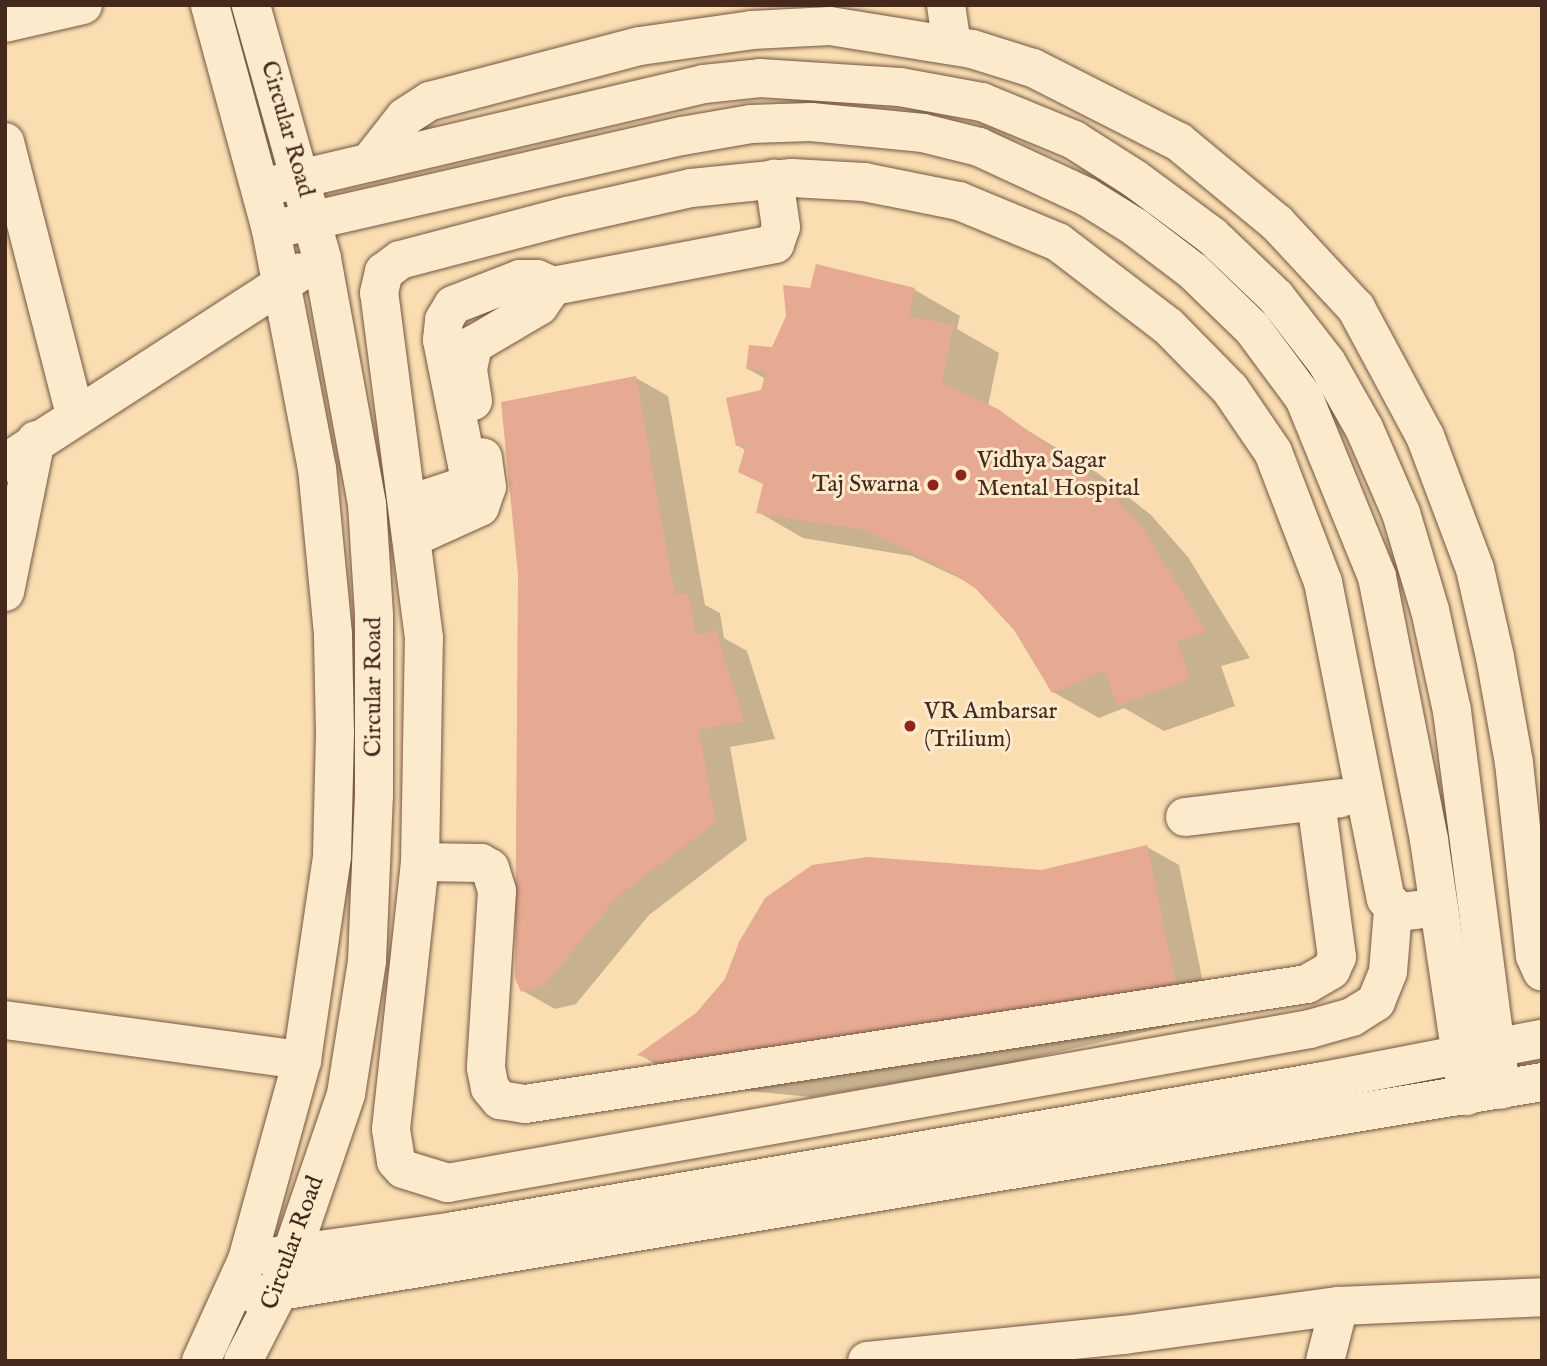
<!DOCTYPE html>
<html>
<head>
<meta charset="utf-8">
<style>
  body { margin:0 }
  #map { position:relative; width:1547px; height:1366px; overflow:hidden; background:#fadeb2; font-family:"IM FELL English",serif }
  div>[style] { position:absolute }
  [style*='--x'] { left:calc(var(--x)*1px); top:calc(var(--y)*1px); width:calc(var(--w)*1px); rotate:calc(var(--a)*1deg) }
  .shadow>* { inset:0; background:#0003 }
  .building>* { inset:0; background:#e6a992 }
  .roads { filter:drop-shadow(0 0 2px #735642) drop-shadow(0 0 2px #735642) }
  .minor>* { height:38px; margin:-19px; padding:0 19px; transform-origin:19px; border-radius:19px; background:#fceacd }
  .dots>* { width:19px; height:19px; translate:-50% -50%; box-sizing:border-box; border:4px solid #fceacd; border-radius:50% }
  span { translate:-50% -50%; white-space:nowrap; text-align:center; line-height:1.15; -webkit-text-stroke:6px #fceacd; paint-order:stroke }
  .street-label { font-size:24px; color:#46291d }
  .poi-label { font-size:24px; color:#46291d }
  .left { translate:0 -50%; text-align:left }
  .right { translate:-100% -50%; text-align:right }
  .frame { position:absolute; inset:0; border:7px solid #46291d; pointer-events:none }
</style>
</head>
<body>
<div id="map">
  <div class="shadow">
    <div style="clip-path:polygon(817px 267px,915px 290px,960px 316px,957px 329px,999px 353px,988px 406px,1099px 474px,1151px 515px,1188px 557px,1250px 658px,1221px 666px,1235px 706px,1164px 731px,1124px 708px,1099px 718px,1053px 692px,1015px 629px,974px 585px,912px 556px,803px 538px,758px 512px,765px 485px,740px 471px,747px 451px,737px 445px,766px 379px,748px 369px,773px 349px,811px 290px)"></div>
    <div style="clip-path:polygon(636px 378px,668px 396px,705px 605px,720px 613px,724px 638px,747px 651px,775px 739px,730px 747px,747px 840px,649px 915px,576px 1004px,555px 1009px,523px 991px)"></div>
    <div style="clip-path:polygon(1147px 847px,1179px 865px,1210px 1017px,998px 1066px,811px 1097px,729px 1089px,670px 1072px,640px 1055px,1041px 872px)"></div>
  </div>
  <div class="building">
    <div style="clip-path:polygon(816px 264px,915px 288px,909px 316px,954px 325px,942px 383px,998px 409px,1105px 487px,1143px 529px,1207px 632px,1177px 641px,1190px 680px,1117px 706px,1105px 671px,1052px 693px,1014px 630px,976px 589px,951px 572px,865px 530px,756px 513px,763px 484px,738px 472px,746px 445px,736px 446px,726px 398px,761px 390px,766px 371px,746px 369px,749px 345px,772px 347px,786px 316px,783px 285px,810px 288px)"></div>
    <div style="clip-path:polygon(636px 376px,675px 595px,688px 593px,696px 635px,716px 631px,744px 721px,699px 730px,716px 822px,617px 897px,544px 986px,521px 992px,515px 978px,518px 574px,501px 402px)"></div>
    <div style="clip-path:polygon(1147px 845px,1179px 999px,696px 1072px,637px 1055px,696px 1013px,725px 979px,739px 942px,765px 898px,812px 865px,868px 857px,1041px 870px)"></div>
  </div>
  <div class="roads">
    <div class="minor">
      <div style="--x:946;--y:5;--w:40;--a:81.5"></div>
      <div style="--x:5;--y:23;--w:80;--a:-13"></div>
      <div style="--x:5;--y:142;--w:281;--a:75.6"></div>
      <div style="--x:372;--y:159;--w:53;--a:-51.8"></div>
      <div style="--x:405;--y:117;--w:30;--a:-33"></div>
      <div style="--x:430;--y:101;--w:217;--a:-14.7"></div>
      <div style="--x:640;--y:46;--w:113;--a:-8.1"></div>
      <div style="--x:752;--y:30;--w:78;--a:-2.9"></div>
      <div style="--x:830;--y:26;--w:144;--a:9.2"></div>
      <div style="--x:972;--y:49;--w:64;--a:17.3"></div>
      <div style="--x:1033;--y:68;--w:164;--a:26.9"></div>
      <div style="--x:1179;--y:142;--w:127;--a:39.6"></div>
      <div style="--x:1277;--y:223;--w:116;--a:47.1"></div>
      <div style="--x:1356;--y:308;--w:145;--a:61.7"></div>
      <div style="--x:1425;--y:436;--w:142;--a:69.4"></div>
      <div style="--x:1475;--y:569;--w:90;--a:77.2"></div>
      <div style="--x:1495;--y:657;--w:108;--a:79.8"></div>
      <div style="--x:1514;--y:763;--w:194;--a:83.8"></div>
      <div style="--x:1535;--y:956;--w:17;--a:66"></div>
      <div style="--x:261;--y:188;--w:455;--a:-13.2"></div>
      <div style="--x:704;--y:84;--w:56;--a:-6.1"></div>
      <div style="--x:760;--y:78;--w:140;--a:3.7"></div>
      <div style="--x:900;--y:87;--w:83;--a:10.4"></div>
      <div style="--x:982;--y:102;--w:100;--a:22.4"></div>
      <div style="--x:1074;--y:140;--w:72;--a:32.6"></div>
      <div style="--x:1135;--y:179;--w:96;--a:36.5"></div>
      <div style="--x:1212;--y:236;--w:88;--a:43.6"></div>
      <div style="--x:1276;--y:297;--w:83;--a:52.3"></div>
      <div style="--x:1327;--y:363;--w:75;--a:60.4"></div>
      <div style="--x:1364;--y:428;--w:93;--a:66.5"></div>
      <div style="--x:1401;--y:513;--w:101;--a:73.4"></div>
      <div style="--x:1430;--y:610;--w:103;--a:77.7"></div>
      <div style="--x:1452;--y:711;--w:382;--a:82.6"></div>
      <div style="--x:271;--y:230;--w:422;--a:-12.9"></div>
      <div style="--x:682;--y:136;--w:70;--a:-9.9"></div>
      <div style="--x:751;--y:124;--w:60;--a:-1.9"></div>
      <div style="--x:811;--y:122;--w:113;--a:5.6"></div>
      <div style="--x:923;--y:133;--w:58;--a:14"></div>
      <div style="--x:979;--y:147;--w:119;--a:24.8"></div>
      <div style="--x:1087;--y:197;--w:57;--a:32"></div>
      <div style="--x:1135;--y:227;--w:73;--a:37.2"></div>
      <div style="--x:1193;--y:271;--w:82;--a:44"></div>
      <div style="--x:1252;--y:328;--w:87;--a:53.4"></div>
      <div style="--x:1304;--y:398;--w:193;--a:67.8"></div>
      <div style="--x:1377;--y:577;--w:268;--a:78.8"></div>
      <div style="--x:1429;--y:840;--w:259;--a:81.6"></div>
      <div style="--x:473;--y:401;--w:32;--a:-99"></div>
      <div style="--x:468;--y:369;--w:25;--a:-78"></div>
      <div style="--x:473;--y:345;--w:77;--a:-30.6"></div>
      <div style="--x:539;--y:306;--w:24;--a:-55"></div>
      <div style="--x:5;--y:463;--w:351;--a:-32.9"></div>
      <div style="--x:410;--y:504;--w:54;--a:-18.4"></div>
      <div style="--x:461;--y:487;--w:14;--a:-56"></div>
      <div style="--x:469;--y:475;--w:138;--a:-101.3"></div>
      <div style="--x:442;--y:340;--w:20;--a:-84"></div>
      <div style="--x:444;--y:320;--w:17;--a:-59"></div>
      <div style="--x:453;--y:305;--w:72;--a:-21.2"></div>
      <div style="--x:520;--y:279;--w:17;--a:0"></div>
      <div style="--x:537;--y:279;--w:17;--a:24"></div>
      <div style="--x:553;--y:286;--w:226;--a:-10.7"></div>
      <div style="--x:775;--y:244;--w:18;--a:-71"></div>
      <div style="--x:781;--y:227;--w:49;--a:-98.3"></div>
      <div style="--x:414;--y:537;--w:72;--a:-24.4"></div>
      <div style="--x:480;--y:507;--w:21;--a:-71"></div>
      <div style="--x:487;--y:487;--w:30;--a:-98"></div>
      <div style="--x:5;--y:592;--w:155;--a:-78.5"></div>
      <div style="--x:1185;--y:817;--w:157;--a:-6.9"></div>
      <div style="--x:420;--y:862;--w:61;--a:0.9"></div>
      <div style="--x:481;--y:863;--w:10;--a:29"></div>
      <div style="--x:490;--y:868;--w:24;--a:73"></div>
      <div style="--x:497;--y:891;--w:177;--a:93.6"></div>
      <div style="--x:486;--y:1068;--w:20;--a:79"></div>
      <div style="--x:490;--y:1088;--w:16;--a:50"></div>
      <div style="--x:500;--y:1100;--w:25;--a:9"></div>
      <div style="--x:525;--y:1104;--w:791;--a:-8.72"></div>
      <div style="--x:1307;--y:984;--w:28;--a:-30"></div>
      <div style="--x:1331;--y:970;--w:14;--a:-65"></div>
      <div style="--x:1337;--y:957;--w:156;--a:-97.7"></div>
      <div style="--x:1393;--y:910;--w:62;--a:94.6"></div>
      <div style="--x:1388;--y:972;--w:32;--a:112"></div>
      <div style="--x:1376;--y:1002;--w:28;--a:148"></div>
      <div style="--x:1352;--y:1017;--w:44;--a:164.1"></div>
      <div style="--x:1310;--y:1029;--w:876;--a:169.87"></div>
      <div style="--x:448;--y:1183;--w:47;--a:-162.7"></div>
      <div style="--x:403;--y:1169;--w:11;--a:-131"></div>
      <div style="--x:396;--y:1161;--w:32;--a:-99"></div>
      <div style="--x:391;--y:1129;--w:269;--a:-83.8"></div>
      <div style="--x:420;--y:862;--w:224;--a:-89"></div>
      <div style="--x:424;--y:638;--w:348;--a:-97.4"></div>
      <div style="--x:379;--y:293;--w:22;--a:-77"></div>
      <div style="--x:384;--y:272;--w:20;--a:-37"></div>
      <div style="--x:400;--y:260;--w:173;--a:-14.8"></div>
      <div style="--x:567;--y:216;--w:127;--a:-12.7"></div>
      <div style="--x:691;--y:188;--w:101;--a:-5.7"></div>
      <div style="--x:792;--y:178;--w:72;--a:3.2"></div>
      <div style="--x:864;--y:182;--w:97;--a:11.3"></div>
      <div style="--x:959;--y:201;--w:107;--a:22.5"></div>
      <div style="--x:1058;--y:242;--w:138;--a:37.4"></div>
      <div style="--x:1168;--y:326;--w:88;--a:45.5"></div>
      <div style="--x:1230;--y:389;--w:76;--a:55.7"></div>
      <div style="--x:1273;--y:452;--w:139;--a:69"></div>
      <div style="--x:1323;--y:582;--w:323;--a:78.8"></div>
      <div style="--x:1386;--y:899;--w:19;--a:43"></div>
      <div style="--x:1400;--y:912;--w:39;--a:-7"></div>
      <div style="--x:5;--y:1020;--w:300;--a:7.7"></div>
      <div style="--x:270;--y:1257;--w:186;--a:-8"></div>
      <div style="--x:454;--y:1231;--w:882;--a:-9.79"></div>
      <div style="--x:1323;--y:1081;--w:223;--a:-10.9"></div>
      <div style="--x:256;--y:1295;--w:1304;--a:-9.4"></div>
      <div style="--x:201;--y:1361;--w:111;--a:-65.5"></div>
      <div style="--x:247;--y:1260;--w:207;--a:-74.6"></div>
      <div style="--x:302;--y:1060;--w:206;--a:-81.6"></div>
      <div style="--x:332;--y:856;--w:123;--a:-88.6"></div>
      <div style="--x:335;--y:733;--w:99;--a:-91.2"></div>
      <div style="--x:333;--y:634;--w:166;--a:-95.5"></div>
      <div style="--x:317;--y:469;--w:243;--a:-100.9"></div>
      <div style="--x:271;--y:230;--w:233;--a:-105.2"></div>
      <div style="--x:243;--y:1361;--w:76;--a:-62.8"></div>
      <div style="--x:278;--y:1293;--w:210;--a:-71.1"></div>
      <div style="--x:346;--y:1094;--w:135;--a:-81"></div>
      <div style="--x:367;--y:961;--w:165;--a:-87.6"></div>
      <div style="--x:374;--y:796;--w:181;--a:-90"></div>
      <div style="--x:374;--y:615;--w:111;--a:-93.6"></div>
      <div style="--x:367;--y:504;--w:250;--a:-100.4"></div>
      <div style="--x:322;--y:258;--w:263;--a:-105.7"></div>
      <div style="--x:867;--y:1361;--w:258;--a:-5.8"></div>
      <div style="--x:1124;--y:1335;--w:217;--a:-7.7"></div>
      <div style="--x:1339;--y:1306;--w:203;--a:-2.5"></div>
      <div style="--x:1325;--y:1361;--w:57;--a:-75.7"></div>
    </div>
  </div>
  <div class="dots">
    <div style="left:961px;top:475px;background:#8f2418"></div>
    <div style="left:933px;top:485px;background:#8f2418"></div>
    <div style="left:910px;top:726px;background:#8f2418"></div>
  </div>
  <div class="street-label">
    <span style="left:287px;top:129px;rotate:74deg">Circular Road</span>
    <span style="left:374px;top:687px;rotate:-90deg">Circular Road</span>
    <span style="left:293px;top:1243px;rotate:-70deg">Circular Road</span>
  </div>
  <div class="poi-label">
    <span class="left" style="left:977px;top:475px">Vidhya Sagar<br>Mental Hospital</span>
    <span class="right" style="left:919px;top:485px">Taj Swarna</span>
    <span class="left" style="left:924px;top:726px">VR Ambarsar<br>(Trilium)</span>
  </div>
  <div class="frame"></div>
</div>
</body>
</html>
